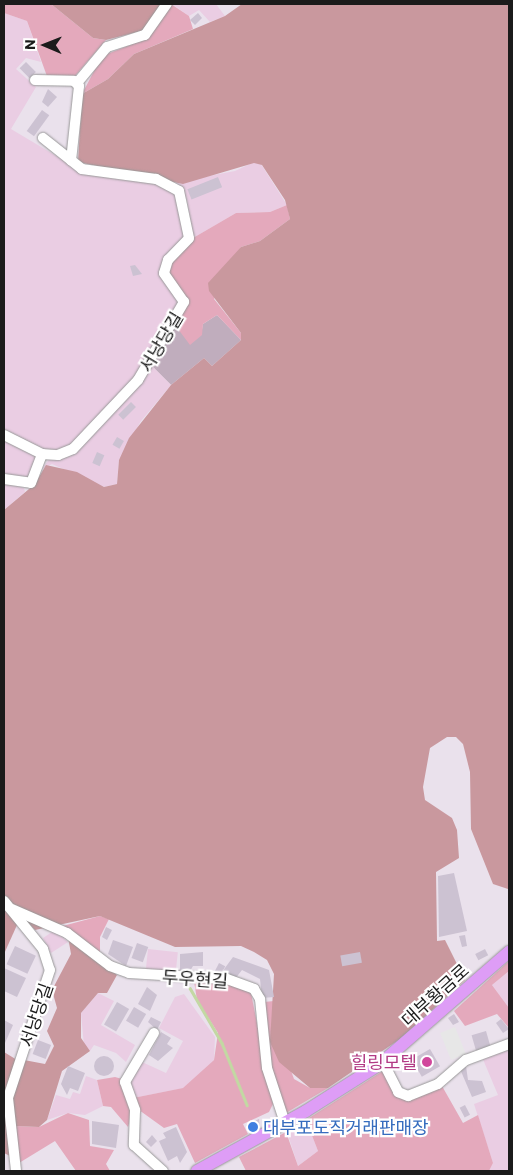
<!DOCTYPE html>
<html>
<head>
<meta charset="utf-8">
<style>
  body { margin:0 }
  #map { position:relative; width:513px; height:1175px; overflow:hidden; background:#eae1ec; font-family:Commissioner,"Noto Sans KR",sans-serif }
  div>[style] { position:absolute }
  [style*='--x'] { left:calc(var(--x)*1px); top:calc(var(--y)*1px); width:calc(var(--w)*1px); rotate:calc(var(--a)*1deg) }
  .construction>* { inset:0; background:#c0adbd }
  .farmland>* { inset:0; background:#eacde3; transform-origin:0 0 }
  .grass>* { inset:0; background:#e4a9bc }
  .forest>* { inset:0; background:#c9989e }
  .parking>* { inset:0; background:#e7e7e7; transform-origin:0 0 }
  .stream>* { height:2.5px; margin:-1.25px; padding:0 1.25px; transform-origin:1.25px; border-radius:1.25px; background:#c3d8a3 }
  .building>* { inset:0; background:#ccc2d2; transform-origin:0 0 }
  .round { border-radius:50% }
  .roads { filter:drop-shadow(0 0 1px #989898) drop-shadow(0 0 1px #989898) }
  .minor>* { height:10px; margin:-5px; padding:0 5px; transform-origin:5px; border-radius:5px; background:#fff }
  .major>* { height:12px; margin:-6px; padding:0 6px; transform-origin:6px; border-radius:6px; background:#de9df6 }
  .dots>* { width:14px; height:14px; translate:-50% -50%; box-sizing:border-box; border:2px solid #fff; border-radius:50% }
  span { translate:-50% -50%; white-space:nowrap; text-align:center; line-height:1.15; -webkit-text-stroke:4.5px #fff; paint-order:stroke }
  .street-label { font-size:18px; color:#1b1b1b }
  .hotel-label { font-size:18px; color:#b23c85 }
  .right { translate:-100% -50%; text-align:right }
  .shop-label { font-size:18px; color:#366cbe }
  .left { translate:0 -50%; text-align:left }
  .frame { position:absolute; inset:0; border:5px solid #1b1b1b; pointer-events:none }
  .north { position:absolute; left:20px; top:20px; width:50px; height:50px; -webkit-text-stroke:4px #fff; paint-order:stroke; rotate:271deg; font-size:14px; font-weight:700; line-height:20px; text-align:center; color:#1b1b1b }
  .north::after { content:''; display:block; margin:auto; width:18px; height:22px; background:#1b1b1b; clip-path:polygon(50% 0,100% 100%,50% 72%,0 100%) }
</style>
</head>
<body>
<div id="map">
  <div class="construction">
    <div style="clip-path:polygon(217px 315px,241px 340px,212px 366px,204px 358px,171px 385px,151px 365px,175px 325px,201px 335px,203px 324px)"></div>
  </div>
  <div class="farmland">
    <div style="clip-path:polygon(172px 4px,216px 4px,225px 16px,210px 22px,199px 10px,189px 16px)"></div>
    <div style="clip-path:polygon(4px 13px,27px 21px,41px 62px,26px 58px,16px 69px,36px 87px,11px 129px,68px 163px,155px 181px,175px 191px,186px 231px,181px 301px,131px 384px,74px 445px,57px 451px,44px 450px,4px 432px)"></div>
    <div style="clip-path:polygon(254px 162px,261px 164px,287px 205px,270px 212px,236px 213px,193px 238px,187px 200px,176px 182px,235px 171px)"></div>
    <div style="clip-path:polygon(151px 365px,171px 385px,141px 421px,119px 460px,117px 484px,104px 487px,52px 464px,42px 469px,50px 458px,60px 457px)"></div>
    <div style="clip-path:polygon(4px 439px,38px 457px,34px 473px,26px 480px,4px 475px)"></div>
    <div style="clip-path:polygon(4px 482px,24px 488px,25px 492px,4px 510px)"></div>
    <div style="clip-path:polygon(55px 930px,68px 942px,51px 953px,43px 938px)"></div>
    <div style="left:148px;top:949px;width:30px;height:22px;rotate:6deg"></div>
    <div style="clip-path:polygon(509px 971px,509px 1008px,492px 985px)"></div>
    <div style="clip-path:polygon(98px 993px,114px 1001px,101px 1025px,135px 1045px,126px 1062px,116px 1053px,94px 1045px,90px 1051px,84px 1046px,81px 1013px)"></div>
    <div style="clip-path:polygon(184px 994px,215px 1037px,214px 1060px,184px 1088px,133px 1098px,128px 1078px,142px 1062px,166px 1073px,183px 1041px,159px 1028px,175px 997px)"></div>
    <div style="clip-path:polygon(509px 1046px,509px 1171px,489px 1171px,493px 1163px,474px 1104px,498px 1095px,482px 1057px)"></div>
    <div style="clip-path:polygon(86px 1076px,97px 1080px,103px 1106px,85px 1115px,68px 1113px,47px 1120px,56px 1095px,70px 1099px,73px 1092px,80px 1094px)"></div>
    <div style="clip-path:polygon(306px 1120px,318px 1151px,298px 1166px,287px 1132px)"></div>
  </div>
  <div class="grass">
    <div style="clip-path:polygon(4px 4px,51px 4px,93px 38px,106px 40px,74px 77px,48px 79px,27px 21px,4px 13px)"></div>
    <div style="clip-path:polygon(171px 4px,189px 16px,193px 29px,134px 54px,108px 79px,82px 94px,102px 56px,148px 38px)"></div>
    <div style="clip-path:polygon(287px 205px,290px 219px,260px 241px,241px 247px,214px 299px,241px 333px,241px 340px,217px 315px,203px 324px,202px 335px,190px 345px,175px 325px,185px 308px,170px 281px,168px 265px,193px 238px,236px 213px,270px 212px)"></div>
    <div style="clip-path:polygon(100px 916px,109px 919px,100px 937px,100px 954px,59px 927px)"></div>
    <div style="clip-path:polygon(509px 961px,509px 971px,492px 985px,509px 1008px,509px 1028px,497px 1014px,465px 1026px,454px 1011px)"></div>
    <div style="clip-path:polygon(194px 981px,229px 984px,251px 993px,273px 1104px,269px 1112px,243px 1124px,248px 1134px,195px 1163px,177px 1124px,164px 1128px,139px 1110px,133px 1098px,183px 1088px,214px 1060px,218px 1033px,197px 1000px)"></div>
    <div style="clip-path:polygon(274px 1001px,272px 1019px,294px 1079px,310px 1088px,328px 1088px,286px 1113px,274px 1083px,264px 1002px)"></div>
    <div style="clip-path:polygon(386px 1069px,398px 1096px,442px 1086px,463px 1123px,478px 1115px,493px 1163px,489px 1171px,246px 1171px,239px 1157px,286px 1132px,298px 1166px,318px 1151px,306px 1120px)"></div>
    <div style="clip-path:polygon(115px 1077px,122px 1079px,133px 1109px,128px 1127px,111px 1107px,103px 1106px,97px 1080px)"></div>
    <div style="clip-path:polygon(68px 1113px,89px 1120px,90px 1146px,114px 1150px,106px 1164px,110px 1171px,76px 1171px,55px 1141px,19px 1163px,15px 1126px,39px 1127px)"></div>
  </div>
  <div class="forest">
    <div style="clip-path:polygon(51px 4px,161px 4px,145px 30px,106px 40px,93px 38px)"></div>
    <div style="clip-path:polygon(242px 4px,509px 4px,508px 889px,493px 884px,471px 829px,470px 772px,463px 744px,456px 737px,447px 737px,430px 748px,423px 787px,425px 800px,452px 818px,457px 830px,459px 858px,436px 872px,437px 941px,445px 940px,465px 980px,400px 1039px,328px 1088px,310px 1088px,279px 1062px,270px 1042px,274px 974px,267px 960px,254px 952px,241px 946px,175px 947px,100px 916px,35px 930px,4px 896px,4px 510px,35px 484px,46px 465px,77px 472px,104px 487px,117px 484px,119px 460px,129px 438px,171px 385px,204px 358px,212px 366px,241px 340px,241px 333px,209px 291px,208px 283px,241px 247px,260px 241px,290px 219px,285px 200px,262px 165px,254px 163px,183px 184px,78px 162px,82px 94px,108px 79px,134px 54px,225px 16px)"></div>
    <div style="clip-path:polygon(4px 904px,17px 925px,4px 954px)"></div>
    <div style="clip-path:polygon(68px 937px,117px 975px,107px 993px,98px 993px,81px 1013px,81px 1038px,90px 1051px,62px 1071px,47px 1120px,39px 1127px,15px 1126px,10px 1098px,24px 1060px,45px 1064px,54px 1046px,47px 1031px,57px 1008px,52px 990px,71px 954px)"></div>
    <div style="clip-path:polygon(4px 1052px,17px 1060px,10px 1083px,14px 1158px,4px 1153px)"></div>
  </div>
  <div class="parking">
    <div style="left:455px;top:1027px;width:29px;height:16px;rotate:68deg"></div>
  </div>
  <div class="stream">
    <div style="--x:190;--y:988;--w:64;--a:59.8"></div>
    <div style="--x:222;--y:1043;--w:67;--a:68"></div>
  </div>
  <div class="building">
    <div style="clip-path:polygon(198px 13px,202px 18px,195px 25px,190px 20px)"></div>
    <div style="left:26px;top:62px;width:14px;height:9px;rotate:45deg"></div>
    <div style="clip-path:polygon(48px 89px,57px 97px,48px 107px,42px 102px)"></div>
    <div style="left:42px;top:110px;width:9px;height:26px;rotate:36deg"></div>
    <div style="left:218px;top:177px;width:11px;height:33px;rotate:68deg"></div>
    <div style="clip-path:polygon(135px 265px,142px 274px,133px 276px,130px 266px)"></div>
    <div style="left:131px;top:402px;width:7px;height:18px;rotate:45deg"></div>
    <div style="left:117px;top:437px;width:8px;height:9px;rotate:30deg"></div>
    <div style="left:97px;top:452px;width:8px;height:12px;rotate:23deg"></div>
    <div style="clip-path:polygon(454px 873px,467px 931px,439px 937px,438px 876px)"></div>
    <div style="clip-path:polygon(106px 927px,112px 930px,107px 940px,102px 937px)"></div>
    <div style="clip-path:polygon(465px 935px,467px 946px,462px 947px,459px 936px)"></div>
    <div style="clip-path:polygon(113px 940px,133px 947px,126px 966px,108px 954px)"></div>
    <div style="left:137px;top:943px;width:12px;height:16px;rotate:20deg"></div>
    <div style="left:15px;top:946px;width:23px;height:20px;rotate:25deg"></div>
    <div style="left:485px;top:949px;width:7px;height:11px;rotate:63deg"></div>
    <div style="clip-path:polygon(203px 952px,203px 966px,193px 966px,187px 976px,180px 976px,180px 954px)"></div>
    <div style="left:360px;top:952px;width:11px;height:20px;rotate:80deg"></div>
    <div style="clip-path:polygon(233px 957px,269px 970px,274px 997px,262px 998px,260px 979px,242px 970px,235px 979px,226px 976px,222px 972px)"></div>
    <div style="left:219px;top:963px;width:7px;height:12px;rotate:27deg"></div>
    <div style="clip-path:polygon(4px 968px,26px 978px,17px 997px,4px 991px)"></div>
    <div style="clip-path:polygon(147px 987px,157px 995px,150px 1011px,138px 1004px)"></div>
    <div style="left:117px;top:1002px;width:14px;height:26px;rotate:30deg"></div>
    <div style="left:134px;top:1007px;width:14px;height:16px;rotate:30deg"></div>
    <div style="clip-path:polygon(454px 1014px,459px 1022px,453px 1025px,448px 1018px)"></div>
    <div style="clip-path:polygon(151px 1017px,161px 1022px,157px 1030px,148px 1022px)"></div>
    <div style="clip-path:polygon(501px 1019px,509px 1029px,503px 1033px,496px 1023px)"></div>
    <div style="clip-path:polygon(4px 1020px,13px 1025px,5px 1043px,4px 1042px)"></div>
    <div style="left:486px;top:1031px;width:19px;height:15px;rotate:74deg"></div>
    <div style="clip-path:polygon(161px 1032px,171px 1038px,167px 1044px,173px 1048px,158px 1061px,149px 1055px)"></div>
    <div style="left:38px;top:1040px;width:14px;height:15px;rotate:21deg"></div>
    <div style="left:430px;top:1049px;width:20px;height:21px;rotate:60deg"></div>
    <div class="round" style="left:94px;top:1056px;width:20px;height:20px"></div>
    <div style="clip-path:polygon(68px 1066px,85px 1073px,78px 1091px,70px 1088px,67px 1095px,61px 1084px)"></div>
    <div style="clip-path:polygon(466px 1066px,468px 1080px,482px 1081px,486px 1092px,472px 1097px,460px 1069px)"></div>
    <div style="left:465px;top:1105px;width:11px;height:6px;rotate:63deg"></div>
    <div style="clip-path:polygon(259px 1119px,260px 1129px,250px 1134px,246px 1125px)"></div>
    <div style="clip-path:polygon(92px 1121px,119px 1125px,116px 1148px,92px 1144px)"></div>
    <div style="clip-path:polygon(176px 1127px,187px 1152px,180px 1163px,177px 1156px,168px 1161px,159px 1141px,166px 1138px,163px 1133px)"></div>
    <div style="clip-path:polygon(152px 1135px,157px 1141px,151px 1147px,146px 1142px)"></div>
  </div>
  <div class="roads">
    <div class="minor">
      <div style="--x:35;--y:80;--w:39;--a:1"></div>
      <div style="--x:74;--y:81;--w:7;--a:45"></div>
      <div style="--x:79;--y:86;--w:75;--a:96.1"></div>
      <div style="--x:77;--y:83;--w:47;--a:-50.2"></div>
      <div style="--x:107;--y:47;--w:40;--a:-18"></div>
      <div style="--x:145;--y:35;--w:38;--a:-55"></div>
      <div style="--x:4;--y:435;--w:42;--a:26.6"></div>
      <div style="--x:42;--y:454;--w:16;--a:4"></div>
      <div style="--x:58;--y:455;--w:16;--a:-22"></div>
      <div style="--x:73;--y:449;--w:95;--a:-46.7"></div>
      <div style="--x:138;--y:380;--w:91;--a:-59.5"></div>
      <div style="--x:184;--y:302;--w:35;--a:-125"></div>
      <div style="--x:164;--y:273;--w:14;--a:-73"></div>
      <div style="--x:168;--y:260;--w:30;--a:-46"></div>
      <div style="--x:189;--y:238;--w:48;--a:-102"></div>
      <div style="--x:179;--y:191;--w:26;--a:-152"></div>
      <div style="--x:156;--y:179;--w:75;--a:-172.3"></div>
      <div style="--x:82;--y:169;--w:50;--a:-141.5"></div>
      <div style="--x:4;--y:479;--w:27;--a:8"></div>
      <div style="--x:31;--y:483;--w:31;--a:-69"></div>
      <div style="--x:4;--y:901;--w:62;--a:50.9"></div>
      <div style="--x:43;--y:949;--w:22;--a:72"></div>
      <div style="--x:50;--y:970;--w:135;--a:108.2"></div>
      <div style="--x:8;--y:1098;--w:73;--a:83.7"></div>
      <div style="--x:12;--y:909;--w:60;--a:23.6"></div>
      <div style="--x:67;--y:933;--w:54;--a:37.5"></div>
      <div style="--x:110;--y:966;--w:20;--a:20"></div>
      <div style="--x:129;--y:973;--w:98;--a:3.5"></div>
      <div style="--x:227;--y:979;--w:29;--a:20"></div>
      <div style="--x:254;--y:989;--w:12;--a:59"></div>
      <div style="--x:260;--y:999;--w:69;--a:84.2"></div>
      <div style="--x:267;--y:1068;--w:58;--a:71.9"></div>
      <div style="--x:154;--y:1033;--w:57;--a:120.6"></div>
      <div style="--x:125;--y:1082;--w:30;--a:70"></div>
      <div style="--x:135;--y:1110;--w:35;--a:92"></div>
      <div style="--x:134;--y:1145;--w:39;--a:42"></div>
      <div style="--x:383;--y:1062;--w:34;--a:63"></div>
      <div style="--x:398;--y:1092;--w:11;--a:22"></div>
      <div style="--x:408;--y:1096;--w:32;--a:-22"></div>
      <div style="--x:438;--y:1084;--w:37;--a:-41"></div>
      <div style="--x:466;--y:1060;--w:46;--a:-20.4"></div>
    </div>
    <div class="major">
      <div style="--x:197;--y:1171;--w:124;--a:-28.8"></div>
      <div style="--x:306;--y:1111;--w:88;--a:-32.4"></div>
      <div style="--x:380;--y:1064;--w:171;--a:-41"></div>
    </div>
  </div>
  <div class="dots">
    <div style="left:427px;top:1062px;background:#d1479c"></div>
    <div style="left:253px;top:1127px;background:#3f7fe0"></div>
  </div>
  <div class="street-label">
    <span style="left:161px;top:342px;rotate:-59deg">서낭당길</span>
    <span style="left:195px;top:979px;rotate:4deg">두우현길</span>
    <span style="left:435px;top:995px;rotate:-42deg">대부황금로</span>
    <span style="left:36px;top:1015px;rotate:-71deg">서낭당길</span>
  </div>
  <div class="hotel-label">
    <span class="right" style="left:417px;top:1062px">힐링모텔</span>
  </div>
  <div class="shop-label">
    <span class="left" style="left:263px;top:1127px">대부포도직거래판매장</span>
  </div>
  <div class="frame"></div>
  <div class="north">N</div>
</div>
</body>
</html>
